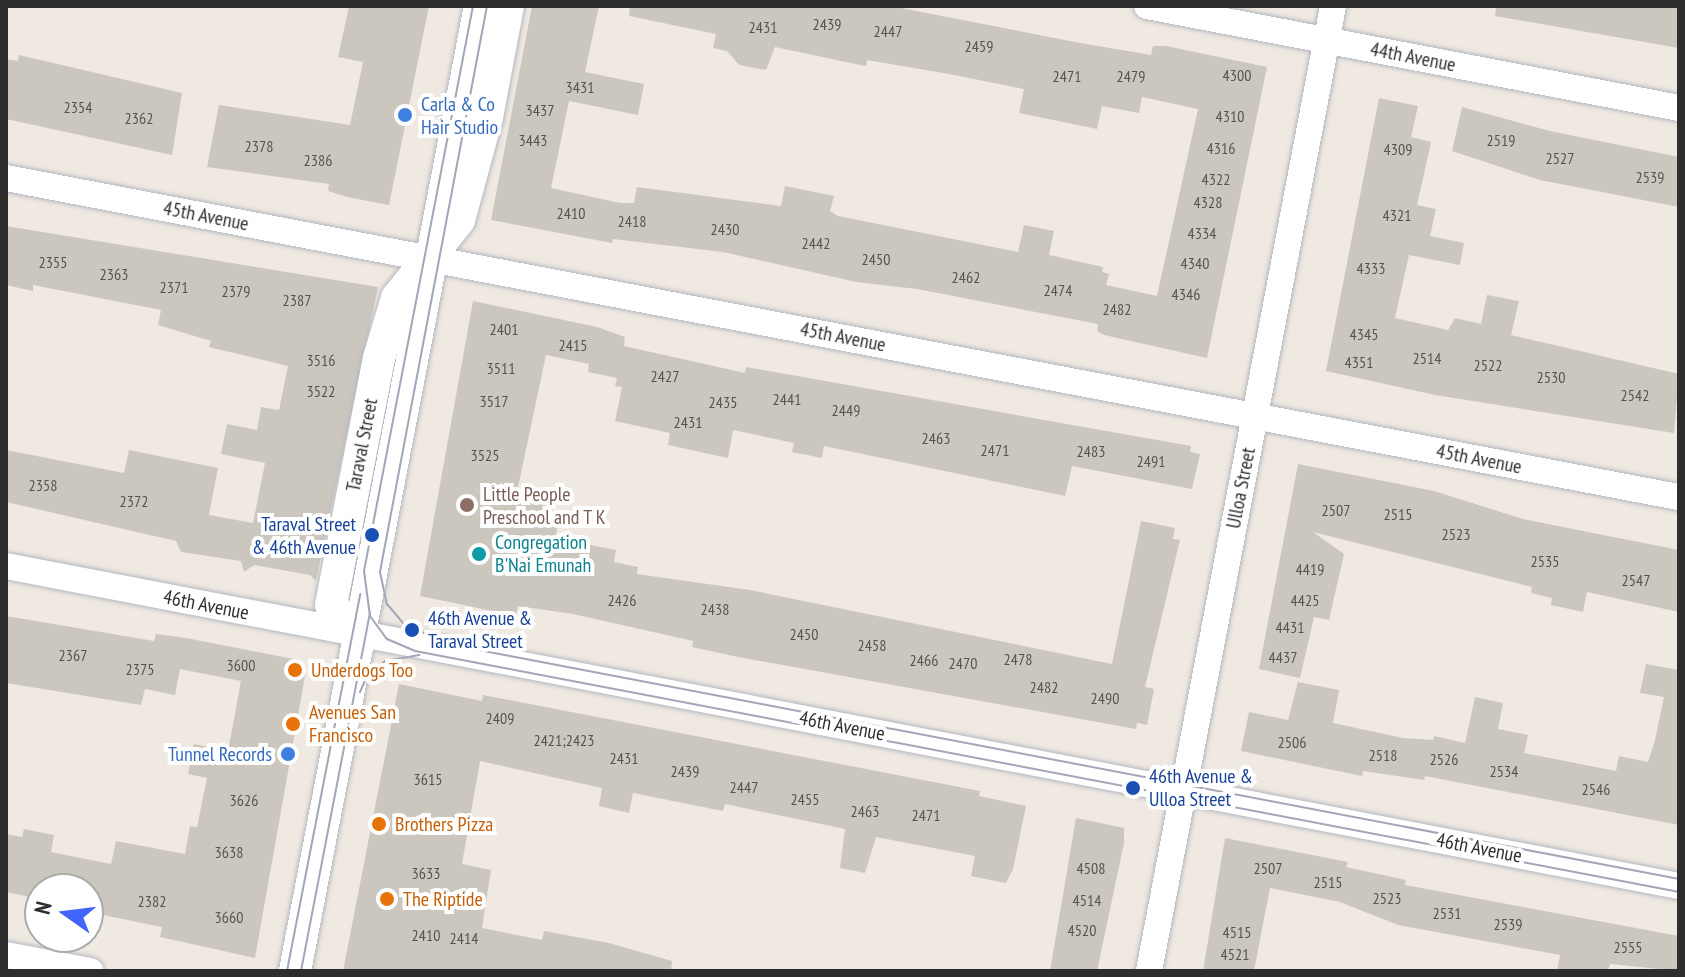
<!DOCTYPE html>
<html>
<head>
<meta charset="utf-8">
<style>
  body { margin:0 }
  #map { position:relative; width:1685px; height:977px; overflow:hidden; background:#efe9e1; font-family:"PT Sans Narrow",sans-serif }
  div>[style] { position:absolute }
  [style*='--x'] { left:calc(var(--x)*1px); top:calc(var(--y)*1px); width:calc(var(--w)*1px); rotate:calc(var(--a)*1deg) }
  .building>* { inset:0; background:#cbc7bf }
  .roads { filter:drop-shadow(0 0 2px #b4b7c1) drop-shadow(0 0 2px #b4b7c1) }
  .minor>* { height:26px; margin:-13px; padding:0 13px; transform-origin:13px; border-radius:13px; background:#fff }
  .tertiary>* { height:32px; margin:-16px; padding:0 16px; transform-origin:16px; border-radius:16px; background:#fff }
  .tram>* { height:2px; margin:-1px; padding:0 1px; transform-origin:1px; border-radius:1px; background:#a3a6b8 }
  .dots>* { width:22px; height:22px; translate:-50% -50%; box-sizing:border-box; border:4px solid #fff; border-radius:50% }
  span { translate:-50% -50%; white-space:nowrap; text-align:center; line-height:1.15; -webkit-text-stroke:8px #fff; paint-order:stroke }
  .number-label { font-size:16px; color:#555452 }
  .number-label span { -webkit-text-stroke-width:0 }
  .street-label { font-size:20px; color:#2e2e2e }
  .shop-label { font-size:20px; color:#366cbe }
  .left { translate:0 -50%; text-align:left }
  .right { translate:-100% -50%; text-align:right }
  .education-label { font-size:20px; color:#785e54 }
  .transit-label { font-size:20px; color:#164399 }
  .culture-label { font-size:20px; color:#0d838f }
  .food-label { font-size:20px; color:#c56008 }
  .frame { position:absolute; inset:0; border:8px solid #2e2e2e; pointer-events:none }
  .north { position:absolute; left:24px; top:873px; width:80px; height:80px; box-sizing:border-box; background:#fff; border:2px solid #ababab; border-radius:50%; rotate:284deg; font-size:22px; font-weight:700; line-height:32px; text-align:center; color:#2e2e2e }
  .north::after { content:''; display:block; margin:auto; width:28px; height:36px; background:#4264fb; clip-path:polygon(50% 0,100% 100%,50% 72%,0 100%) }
</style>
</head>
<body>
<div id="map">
  <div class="building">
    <div style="clip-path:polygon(349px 6px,429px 6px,389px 205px,347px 197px,328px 191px,329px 184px,207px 167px,219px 105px,350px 125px,363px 62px,338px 57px)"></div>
    <div style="clip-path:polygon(532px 6px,599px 6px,585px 72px,644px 84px,638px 115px,569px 101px,551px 188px,620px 203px,634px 203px,637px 187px,781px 206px,785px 186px,834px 196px,830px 211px,838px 216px,1018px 252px,1024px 225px,1054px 231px,1049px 255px,1103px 267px,1102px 272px,1109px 274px,1106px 285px,1157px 296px,1198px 109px,1142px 97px,1139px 113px,1102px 106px,1097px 129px,1019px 113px,1024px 89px,949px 74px,867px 60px,866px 66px,860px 65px,775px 47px,766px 70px,739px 65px,727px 51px,713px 48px,716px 34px,629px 16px,630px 6px,891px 6px,1075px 42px,1151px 55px,1153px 46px,1166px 46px,1267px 67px,1207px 358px,1104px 335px,1097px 331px,1098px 324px,917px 289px,856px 282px,723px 252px,613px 239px,612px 243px,491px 220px)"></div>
    <div style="clip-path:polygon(1496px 6px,1679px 6px,1679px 48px,1495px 16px)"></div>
    <div style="clip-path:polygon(19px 55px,182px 93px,172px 155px,6px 119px,6px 59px,18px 61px)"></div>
    <div style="clip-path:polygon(1379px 98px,1418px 106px,1411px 137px,1431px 142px,1417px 205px,1436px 209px,1430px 236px,1464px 243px,1460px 265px,1409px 255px,1395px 318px,1448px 330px,1455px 318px,1481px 324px,1487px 295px,1519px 301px,1511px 335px,1679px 374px,1674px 433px,1435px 395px,1326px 371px)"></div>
    <div style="clip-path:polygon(1462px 107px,1550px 131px,1679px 157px,1679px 207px,1540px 180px,1452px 151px)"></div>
    <div style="clip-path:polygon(6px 226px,378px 287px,316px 581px,310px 575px,254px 565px,244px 572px,241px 561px,181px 552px,176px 541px,6px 502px,6px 450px,124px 473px,129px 450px,218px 468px,209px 515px,253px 523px,265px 463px,221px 454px,227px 424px,257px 430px,261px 407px,279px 410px,288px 366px,209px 347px,211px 341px,158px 325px,161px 310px,33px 285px,33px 291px,6px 285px)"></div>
    <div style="clip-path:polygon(473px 301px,597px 327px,625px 337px,624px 346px,714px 366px,745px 373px,746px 367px,1191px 446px,1190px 452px,1200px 454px,1192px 489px,1072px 466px,1065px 496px,824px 446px,822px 458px,792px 452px,794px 443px,733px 430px,728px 458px,668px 445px,670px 433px,615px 421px,622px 387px,615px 386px,617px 378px,588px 372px,589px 364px,546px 355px,517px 492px,547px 498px,543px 517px,559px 520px,555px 538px,616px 550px,614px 562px,638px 567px,637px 574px,750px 590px,1112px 664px,1141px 521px,1175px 528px,1173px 539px,1180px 540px,1145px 687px,1154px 689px,1147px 725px,1137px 723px,1136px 729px,738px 657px,692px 647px,693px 641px,573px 614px,518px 606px,516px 616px,420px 596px)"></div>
    <div style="clip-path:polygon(1298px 464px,1434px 491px,1523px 519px,1679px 550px,1679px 612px,1587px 592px,1583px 612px,1551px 605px,1552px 598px,1531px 593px,1532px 587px,1313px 532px,1344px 554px,1329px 620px,1314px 617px,1300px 678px,1259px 669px)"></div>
    <div style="clip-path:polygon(6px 616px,154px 641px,156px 634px,186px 638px,299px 660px,306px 670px,255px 958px,160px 937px,162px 927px,88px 912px,88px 889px,40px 889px,40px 899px,6px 892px,6px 834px,22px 837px,24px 829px,54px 835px,51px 852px,111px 864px,116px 841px,185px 854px,190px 826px,197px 827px,207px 778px,188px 774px,194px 744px,228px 751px,241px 681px,180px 669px,175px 695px,145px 689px,141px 705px,6px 683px)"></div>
    <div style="clip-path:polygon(1646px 664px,1679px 670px,1679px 825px,1425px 776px,1424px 780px,1363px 771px,1362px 776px,1241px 751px,1249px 712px,1288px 720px,1298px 682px,1339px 690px,1333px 723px,1403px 738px,1433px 740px,1434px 736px,1465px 743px,1475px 697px,1503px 703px,1498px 729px,1528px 735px,1524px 753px,1616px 771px,1619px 756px,1648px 762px,1655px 740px,1664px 697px,1640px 693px)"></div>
    <div style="clip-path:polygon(399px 684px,482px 701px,483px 695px,980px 791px,979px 796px,1026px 806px,1013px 869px,1006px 883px,971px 876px,975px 856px,876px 837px,865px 873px,840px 868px,845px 829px,725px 804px,723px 811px,633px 793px,629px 813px,599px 806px,602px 788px,480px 761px,462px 864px,491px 870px,482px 928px,542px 940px,544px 931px,609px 943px,672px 961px,671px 971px,343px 971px)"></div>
    <div style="clip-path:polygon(1076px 818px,1124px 828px,1124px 843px,1097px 971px,1050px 971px)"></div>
    <div style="clip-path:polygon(1225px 838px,1348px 862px,1346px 867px,1406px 880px,1405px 885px,1679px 936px,1679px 971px,1610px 964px,1608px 971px,1557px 971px,1560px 955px,1398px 925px,1340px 902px,1270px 888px,1254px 971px,1203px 971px)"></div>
  </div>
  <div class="roads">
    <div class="minor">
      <div style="--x:1147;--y:6;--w:542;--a:10.85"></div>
      <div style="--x:6;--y:178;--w:1703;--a:10.8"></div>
      <div style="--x:6;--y:566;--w:1703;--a:10.83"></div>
      <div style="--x:6;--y:955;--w:86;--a:10.8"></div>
      <div style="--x:1149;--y:971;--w:982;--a:-79.2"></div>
    </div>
    <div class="tertiary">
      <div style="--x:359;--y:634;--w:40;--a:-134"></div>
      <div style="--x:331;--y:605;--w:252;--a:-79"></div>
      <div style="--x:379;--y:358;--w:63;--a:-73.3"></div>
      <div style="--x:397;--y:298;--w:100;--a:-51.5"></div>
      <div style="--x:459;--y:220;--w:107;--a:-74.8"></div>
      <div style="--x:487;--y:117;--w:113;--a:-79.3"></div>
      <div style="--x:295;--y:971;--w:983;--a:-79.15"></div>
    </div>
  </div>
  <div class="tram">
    <div style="--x:473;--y:6;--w:575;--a:100.92"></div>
    <div style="--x:364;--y:571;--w:45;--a:82.4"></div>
    <div style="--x:370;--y:616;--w:29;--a:54"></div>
    <div style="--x:387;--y:639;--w:30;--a:23"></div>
    <div style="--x:415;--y:651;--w:1287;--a:10.79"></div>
    <div style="--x:487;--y:6;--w:576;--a:100.71"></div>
    <div style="--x:380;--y:572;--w:33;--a:78"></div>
    <div style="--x:387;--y:604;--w:30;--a:50"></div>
    <div style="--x:406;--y:627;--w:65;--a:18.7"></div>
    <div style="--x:468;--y:648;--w:1233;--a:10.8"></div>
    <div style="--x:360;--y:692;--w:20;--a:-66"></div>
    <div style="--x:368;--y:674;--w:21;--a:-37"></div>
    <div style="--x:385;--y:661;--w:35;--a:-10"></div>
    <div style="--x:287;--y:971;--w:384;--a:-79"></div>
    <div style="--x:301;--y:971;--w:365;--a:-79.1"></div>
  </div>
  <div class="dots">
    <div style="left:405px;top:115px;background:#3f7fe0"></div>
    <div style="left:467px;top:505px;background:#8d6e63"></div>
    <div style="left:372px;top:535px;background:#1a4fb4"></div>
    <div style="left:479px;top:554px;background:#0f9aa8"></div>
    <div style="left:412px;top:630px;background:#1a4fb4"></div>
    <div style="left:295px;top:670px;background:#e8710a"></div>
    <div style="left:293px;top:724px;background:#e8710a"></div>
    <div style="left:288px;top:754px;background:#3f7fe0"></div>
    <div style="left:1133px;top:788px;background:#1a4fb4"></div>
    <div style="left:379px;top:824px;background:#e8710a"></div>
    <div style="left:387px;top:899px;background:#e8710a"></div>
  </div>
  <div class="number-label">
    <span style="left:827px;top:24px">2439</span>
    <span style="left:763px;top:27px">2431</span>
    <span style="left:888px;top:31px">2447</span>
    <span style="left:979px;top:46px">2459</span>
    <span style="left:1237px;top:75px">4300</span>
    <span style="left:1067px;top:76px">2471</span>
    <span style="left:1131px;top:76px">2479</span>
    <span style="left:580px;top:87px">3431</span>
    <span style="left:78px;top:107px">2354</span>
    <span style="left:540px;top:110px">3437</span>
    <span style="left:1230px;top:116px">4310</span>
    <span style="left:139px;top:118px">2362</span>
    <span style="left:533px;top:140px">3443</span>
    <span style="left:1501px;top:140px">2519</span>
    <span style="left:259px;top:146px">2378</span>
    <span style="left:1221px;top:148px">4316</span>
    <span style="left:1398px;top:149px">4309</span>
    <span style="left:1560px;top:158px">2527</span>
    <span style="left:318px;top:160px">2386</span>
    <span style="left:1650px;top:177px">2539</span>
    <span style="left:1216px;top:179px">4322</span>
    <span style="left:1208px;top:202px">4328</span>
    <span style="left:571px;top:213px">2410</span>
    <span style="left:1397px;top:215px">4321</span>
    <span style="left:632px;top:221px">2418</span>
    <span style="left:725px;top:229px">2430</span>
    <span style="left:1202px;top:233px">4334</span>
    <span style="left:816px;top:243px">2442</span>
    <span style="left:876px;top:259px">2450</span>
    <span style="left:53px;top:262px">2355</span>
    <span style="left:1195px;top:263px">4340</span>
    <span style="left:1371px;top:268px">4333</span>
    <span style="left:114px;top:274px">2363</span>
    <span style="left:966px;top:277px">2462</span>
    <span style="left:174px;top:287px">2371</span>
    <span style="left:1058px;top:290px">2474</span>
    <span style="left:236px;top:291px">2379</span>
    <span style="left:1186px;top:294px">4346</span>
    <span style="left:297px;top:300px">2387</span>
    <span style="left:1117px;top:309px">2482</span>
    <span style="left:504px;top:329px">2401</span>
    <span style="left:1364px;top:334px">4345</span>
    <span style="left:573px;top:345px">2415</span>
    <span style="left:1427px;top:358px">2514</span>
    <span style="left:321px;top:360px">3516</span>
    <span style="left:1359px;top:362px">4351</span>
    <span style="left:1488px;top:365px">2522</span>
    <span style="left:501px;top:368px">3511</span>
    <span style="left:665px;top:376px">2427</span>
    <span style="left:1551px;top:377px">2530</span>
    <span style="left:321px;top:391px">3522</span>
    <span style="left:1635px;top:395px">2542</span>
    <span style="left:787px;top:399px">2441</span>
    <span style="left:494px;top:401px">3517</span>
    <span style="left:723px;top:402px">2435</span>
    <span style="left:846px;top:410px">2449</span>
    <span style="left:688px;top:422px">2431</span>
    <span style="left:936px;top:438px">2463</span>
    <span style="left:995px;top:450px">2471</span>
    <span style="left:1091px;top:451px">2483</span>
    <span style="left:485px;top:455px">3525</span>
    <span style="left:1151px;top:461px">2491</span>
    <span style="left:43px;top:485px">2358</span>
    <span style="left:134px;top:501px">2372</span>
    <span style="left:1336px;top:510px">2507</span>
    <span style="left:1398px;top:514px">2515</span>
    <span style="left:1456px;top:534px">2523</span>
    <span style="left:1545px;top:561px">2535</span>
    <span style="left:1310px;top:569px">4419</span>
    <span style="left:1636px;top:580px">2547</span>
    <span style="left:622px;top:600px">2426</span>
    <span style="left:1305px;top:600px">4425</span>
    <span style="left:715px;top:609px">2438</span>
    <span style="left:1290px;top:627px">4431</span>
    <span style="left:804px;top:634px">2450</span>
    <span style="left:872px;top:645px">2458</span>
    <span style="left:73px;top:655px">2367</span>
    <span style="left:1283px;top:657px">4437</span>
    <span style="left:1018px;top:659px">2478</span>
    <span style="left:924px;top:660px">2466</span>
    <span style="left:963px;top:663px">2470</span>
    <span style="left:241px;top:665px">3600</span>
    <span style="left:140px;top:669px">2375</span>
    <span style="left:1044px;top:687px">2482</span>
    <span style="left:1105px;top:698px">2490</span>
    <span style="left:500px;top:718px">2409</span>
    <span style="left:564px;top:740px">2421;2423</span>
    <span style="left:1292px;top:742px">2506</span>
    <span style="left:1383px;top:755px">2518</span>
    <span style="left:624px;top:758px">2431</span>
    <span style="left:1444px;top:759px">2526</span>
    <span style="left:685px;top:771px">2439</span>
    <span style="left:1504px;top:771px">2534</span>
    <span style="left:428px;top:779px">3615</span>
    <span style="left:744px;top:787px">2447</span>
    <span style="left:1596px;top:789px">2546</span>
    <span style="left:805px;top:799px">2455</span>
    <span style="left:244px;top:800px">3626</span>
    <span style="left:865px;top:811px">2463</span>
    <span style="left:926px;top:815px">2471</span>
    <span style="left:229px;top:852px">3638</span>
    <span style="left:1091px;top:868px">4508</span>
    <span style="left:1268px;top:868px">2507</span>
    <span style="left:426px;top:873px">3633</span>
    <span style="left:1328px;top:882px">2515</span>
    <span style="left:1387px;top:898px">2523</span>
    <span style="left:1087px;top:900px">4514</span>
    <span style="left:152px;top:901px">2382</span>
    <span style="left:1447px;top:913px">2531</span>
    <span style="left:229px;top:917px">3660</span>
    <span style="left:1508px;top:924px">2539</span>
    <span style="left:1082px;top:930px">4520</span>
    <span style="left:1237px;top:932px">4515</span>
    <span style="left:426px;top:935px">2410</span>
    <span style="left:464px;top:938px">2414</span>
    <span style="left:1628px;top:947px">2555</span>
    <span style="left:1235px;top:954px">4521</span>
  </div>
  <div class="street-label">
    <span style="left:1413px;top:57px;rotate:11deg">44th Avenue</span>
    <span style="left:206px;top:216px;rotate:11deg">45th Avenue</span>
    <span style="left:843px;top:337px;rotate:11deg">45th Avenue</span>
    <span style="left:362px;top:445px;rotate:-79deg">Taraval Street</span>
    <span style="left:1479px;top:459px;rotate:11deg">45th Avenue</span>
    <span style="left:1241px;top:488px;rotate:-79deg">Ulloa Street</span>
    <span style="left:206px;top:605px;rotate:11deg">46th Avenue</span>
    <span style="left:842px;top:726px;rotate:11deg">46th Avenue</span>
    <span style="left:1479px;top:848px;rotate:11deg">46th Avenue</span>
  </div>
  <div class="shop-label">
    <span class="left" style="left:421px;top:116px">Carla &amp; Co<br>Hair Studio</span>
    <span class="right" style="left:272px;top:754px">Tunnel Records</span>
  </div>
  <div class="education-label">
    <span class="left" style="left:483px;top:506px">Little People<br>Preschool and T K</span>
  </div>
  <div class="transit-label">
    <span class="right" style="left:356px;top:536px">Taraval Street<br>&amp; 46th Avenue</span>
    <span class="left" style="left:428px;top:630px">46th Avenue &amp;<br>Taraval Street</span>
    <span class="left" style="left:1149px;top:788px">46th Avenue &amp;<br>Ulloa Street</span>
  </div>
  <div class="culture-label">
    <span class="left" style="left:495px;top:554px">Congregation<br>B'Nai Emunah</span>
  </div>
  <div class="food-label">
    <span class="left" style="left:311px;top:670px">Underdogs Too</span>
    <span class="left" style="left:309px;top:724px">Avenues San<br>Francisco</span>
    <span class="left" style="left:395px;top:824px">Brothers Pizza</span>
    <span class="left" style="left:403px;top:899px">The Riptide</span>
  </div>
  <div class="frame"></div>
  <div class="north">N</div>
</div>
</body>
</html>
